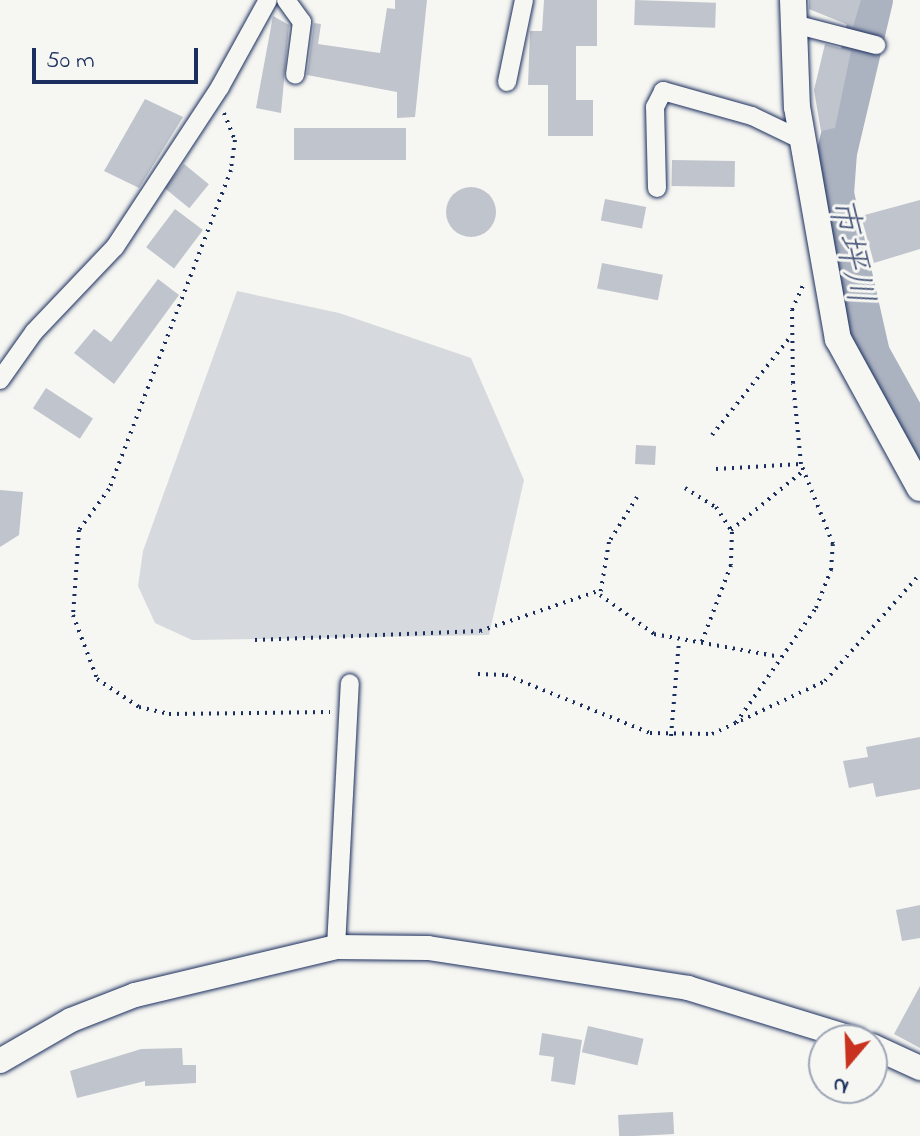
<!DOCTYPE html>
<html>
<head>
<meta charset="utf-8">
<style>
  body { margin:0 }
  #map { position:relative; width:920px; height:1136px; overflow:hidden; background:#f6f6f2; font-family:"Indie Flower","Klee One",sans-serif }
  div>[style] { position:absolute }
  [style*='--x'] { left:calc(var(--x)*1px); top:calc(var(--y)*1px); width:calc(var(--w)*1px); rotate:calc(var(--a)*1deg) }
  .green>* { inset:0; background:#d6d9dd }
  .river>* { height:40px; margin:-20px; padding:0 20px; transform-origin:20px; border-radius:20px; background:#abb2c0 }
  .building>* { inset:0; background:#c0c4cd; transform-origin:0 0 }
  .round { border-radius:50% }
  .path>* { height:4px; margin-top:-2px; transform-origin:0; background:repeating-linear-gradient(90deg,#1b2f5e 0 2px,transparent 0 8px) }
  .roads { filter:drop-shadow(0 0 2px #1b2f5e) drop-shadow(0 0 2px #1b2f5e) }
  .minor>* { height:18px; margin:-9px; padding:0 9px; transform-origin:9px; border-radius:9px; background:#f6f6f2 }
  .tertiary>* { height:24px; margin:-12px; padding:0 12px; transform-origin:12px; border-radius:12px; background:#f6f6f2 }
  .secondary>* { height:26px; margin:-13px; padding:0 13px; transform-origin:13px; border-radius:13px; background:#f6f6f2 }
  span { translate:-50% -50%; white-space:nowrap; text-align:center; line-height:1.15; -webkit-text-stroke:6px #f6f6f2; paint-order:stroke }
  .water-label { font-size:36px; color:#46567b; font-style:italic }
  .north { position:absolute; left:808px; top:1024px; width:80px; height:80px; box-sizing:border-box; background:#f6f6f2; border:2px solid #9ea6b7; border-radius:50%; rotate:199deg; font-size:22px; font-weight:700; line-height:32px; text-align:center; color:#1b2f5e }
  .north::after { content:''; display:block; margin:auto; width:28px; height:36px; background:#c8321e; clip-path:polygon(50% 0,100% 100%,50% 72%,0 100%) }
  .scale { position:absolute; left:32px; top:48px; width:166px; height:36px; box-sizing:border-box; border:4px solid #1b2f5e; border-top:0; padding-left:10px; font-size:24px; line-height:28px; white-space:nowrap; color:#1b2f5e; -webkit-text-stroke:6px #f6f6f2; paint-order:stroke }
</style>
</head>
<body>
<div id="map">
  <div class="green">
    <div style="clip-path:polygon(237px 291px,339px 313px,471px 358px,524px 480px,489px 635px,192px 640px,155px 623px,138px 586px,143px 551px)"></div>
  </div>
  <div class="river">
    <div style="--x:873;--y:0;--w:156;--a:103.3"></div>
    <div style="--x:837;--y:152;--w:42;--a:94.1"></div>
    <div style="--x:834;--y:194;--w:164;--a:77.3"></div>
    <div style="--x:870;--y:354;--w:103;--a:60.9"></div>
  </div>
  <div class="building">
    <div style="clip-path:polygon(395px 0,427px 0,415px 117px,397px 118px,397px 92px,307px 75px,314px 23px,321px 24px,318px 44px,380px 53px,387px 8px,395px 9px)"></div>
    <div style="clip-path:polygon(544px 0,597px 0,597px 46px,576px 46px,576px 100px,593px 100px,593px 136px,548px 136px,548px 85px,528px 85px,530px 31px,542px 31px)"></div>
    <div style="left:635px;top:0;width:81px;height:25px;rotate:2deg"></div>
    <div style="clip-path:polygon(809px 0,861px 0,853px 27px,809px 9px)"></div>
    <div style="clip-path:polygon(273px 16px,289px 25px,281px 113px,256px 108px)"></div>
    <div style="clip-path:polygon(825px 44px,851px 51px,835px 128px,821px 131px,814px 90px)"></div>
    <div style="clip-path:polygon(145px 99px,183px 117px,139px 188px,104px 171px)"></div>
    <div style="left:406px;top:128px;width:32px;height:112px;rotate:90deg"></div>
    <div style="left:672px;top:160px;width:63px;height:26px;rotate:1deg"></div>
    <div style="left:184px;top:164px;width:32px;height:31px;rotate:39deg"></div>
    <div class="round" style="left:446px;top:187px;width:50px;height:50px"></div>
    <div style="left:605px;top:199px;width:42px;height:22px;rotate:11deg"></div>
    <div style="clip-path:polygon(920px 200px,920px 249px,874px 263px,861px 216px)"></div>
    <div style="left:175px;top:209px;width:35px;height:48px;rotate:37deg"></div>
    <div style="left:602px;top:263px;width:62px;height:26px;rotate:11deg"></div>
    <div style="clip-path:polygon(158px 279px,179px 295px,114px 384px,74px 353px,94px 329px,111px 342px)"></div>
    <div style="left:46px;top:388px;width:56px;height:24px;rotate:33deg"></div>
    <div style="left:636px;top:445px;width:20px;height:19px;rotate:3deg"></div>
    <div style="clip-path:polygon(0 490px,23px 492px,19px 535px,0 547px)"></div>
    <div style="clip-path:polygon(920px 737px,920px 789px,876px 797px,873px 783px,849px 788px,843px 761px,868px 757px,866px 747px)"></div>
    <div style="clip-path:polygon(920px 905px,920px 938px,902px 941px,896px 910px)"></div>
    <div style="clip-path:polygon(920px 986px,920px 1048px,894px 1034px)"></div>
    <div style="left:588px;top:1026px;width:57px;height:27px;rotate:13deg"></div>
    <div style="clip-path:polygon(542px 1033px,582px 1040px,575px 1085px,551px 1081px,554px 1057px,539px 1055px)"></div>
    <div style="clip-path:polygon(182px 1048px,183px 1065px,196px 1065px,196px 1083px,145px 1086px,145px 1081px,77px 1098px,70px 1071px,141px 1049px)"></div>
    <div style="left:673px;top:1112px;width:22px;height:55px;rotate:87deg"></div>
  </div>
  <div class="path">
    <div style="--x:224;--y:113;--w:29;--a:68"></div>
    <div style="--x:235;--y:140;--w:30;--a:98"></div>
    <div style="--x:231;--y:170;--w:342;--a:110.9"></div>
    <div style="--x:109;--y:489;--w:51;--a:126.2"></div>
    <div style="--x:79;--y:530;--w:85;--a:94"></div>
    <div style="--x:73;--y:615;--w:68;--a:69.4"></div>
    <div style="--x:97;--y:679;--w:50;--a:33.7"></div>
    <div style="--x:139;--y:707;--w:31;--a:13"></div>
    <div style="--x:169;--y:714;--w:161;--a:-0.7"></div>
    <div style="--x:712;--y:435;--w:127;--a:-51.4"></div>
    <div style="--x:716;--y:469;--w:85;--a:-3.4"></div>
    <div style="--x:685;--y:488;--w:36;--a:32"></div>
    <div style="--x:716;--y:507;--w:30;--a:57"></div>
    <div style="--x:732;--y:532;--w:33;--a:92"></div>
    <div style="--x:731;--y:565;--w:85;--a:110.8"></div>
    <div style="--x:637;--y:497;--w:53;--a:121.9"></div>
    <div style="--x:609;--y:542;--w:54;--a:99.6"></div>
    <div style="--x:600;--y:595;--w:67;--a:35.8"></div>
    <div style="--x:654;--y:634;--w:128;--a:10.3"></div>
    <div style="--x:731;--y:530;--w:93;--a:-39.3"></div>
    <div style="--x:255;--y:640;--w:225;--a:-2.3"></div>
    <div style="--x:480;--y:631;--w:125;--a:-18.7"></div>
    <div style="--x:478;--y:674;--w:28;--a:2"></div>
    <div style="--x:506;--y:675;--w:155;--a:21.9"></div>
    <div style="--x:650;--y:733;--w:62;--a:0.9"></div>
    <div style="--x:712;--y:734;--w:125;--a:-25.1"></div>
    <div style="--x:825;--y:681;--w:143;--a:-48.4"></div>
    <div style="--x:736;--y:723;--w:140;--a:-55.2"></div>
    <div style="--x:816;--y:608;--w:41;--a:-68.5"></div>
    <div style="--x:831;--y:570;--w:26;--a:-86"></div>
    <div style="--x:833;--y:544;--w:86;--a:-111.8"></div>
    <div style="--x:801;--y:464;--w:81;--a:-95.6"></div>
    <div style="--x:793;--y:383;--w:73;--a:-90.8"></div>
    <div style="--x:792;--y:310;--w:27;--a:-66"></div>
    <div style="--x:671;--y:736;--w:96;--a:-85.2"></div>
  </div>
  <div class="roads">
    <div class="minor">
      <div style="--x:286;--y:0;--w:27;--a:54"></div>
      <div style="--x:302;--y:22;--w:53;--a:97.5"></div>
      <div style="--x:794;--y:24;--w:85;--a:14.4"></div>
      <div style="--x:507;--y:82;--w:84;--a:-78.3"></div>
      <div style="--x:657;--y:188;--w:81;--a:-91.4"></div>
      <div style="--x:655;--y:107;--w:18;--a:-63"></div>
      <div style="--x:663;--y:91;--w:92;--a:15.7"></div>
      <div style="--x:752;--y:116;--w:55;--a:25.6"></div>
      <div style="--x:0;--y:380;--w:59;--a:-54.7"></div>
      <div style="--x:34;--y:332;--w:117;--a:-46.4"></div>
      <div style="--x:115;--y:247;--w:191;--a:-56.7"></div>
      <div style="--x:220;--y:87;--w:99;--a:-61.1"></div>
      <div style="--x:336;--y:947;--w:264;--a:-87"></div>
    </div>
    <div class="tertiary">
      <div style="--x:872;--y:1046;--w:53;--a:24.6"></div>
      <div style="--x:0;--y:1061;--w:82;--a:-30"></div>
      <div style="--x:71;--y:1020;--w:69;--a:-21.3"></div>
      <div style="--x:135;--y:995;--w:207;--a:-13.4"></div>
      <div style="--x:336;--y:947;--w:92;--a:0.6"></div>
      <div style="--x:428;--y:948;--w:263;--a:8.7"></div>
      <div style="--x:688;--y:988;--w:177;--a:17.1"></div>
    </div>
    <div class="secondary">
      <div style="--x:793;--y:0;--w:107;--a:87.9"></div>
      <div style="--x:797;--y:107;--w:236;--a:80"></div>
      <div style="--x:838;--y:339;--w:170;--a:61.2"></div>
    </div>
  </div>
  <div class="water-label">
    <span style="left:849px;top:251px;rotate:79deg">市坪川</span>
  </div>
  <div class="north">N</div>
  <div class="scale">50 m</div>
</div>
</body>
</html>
